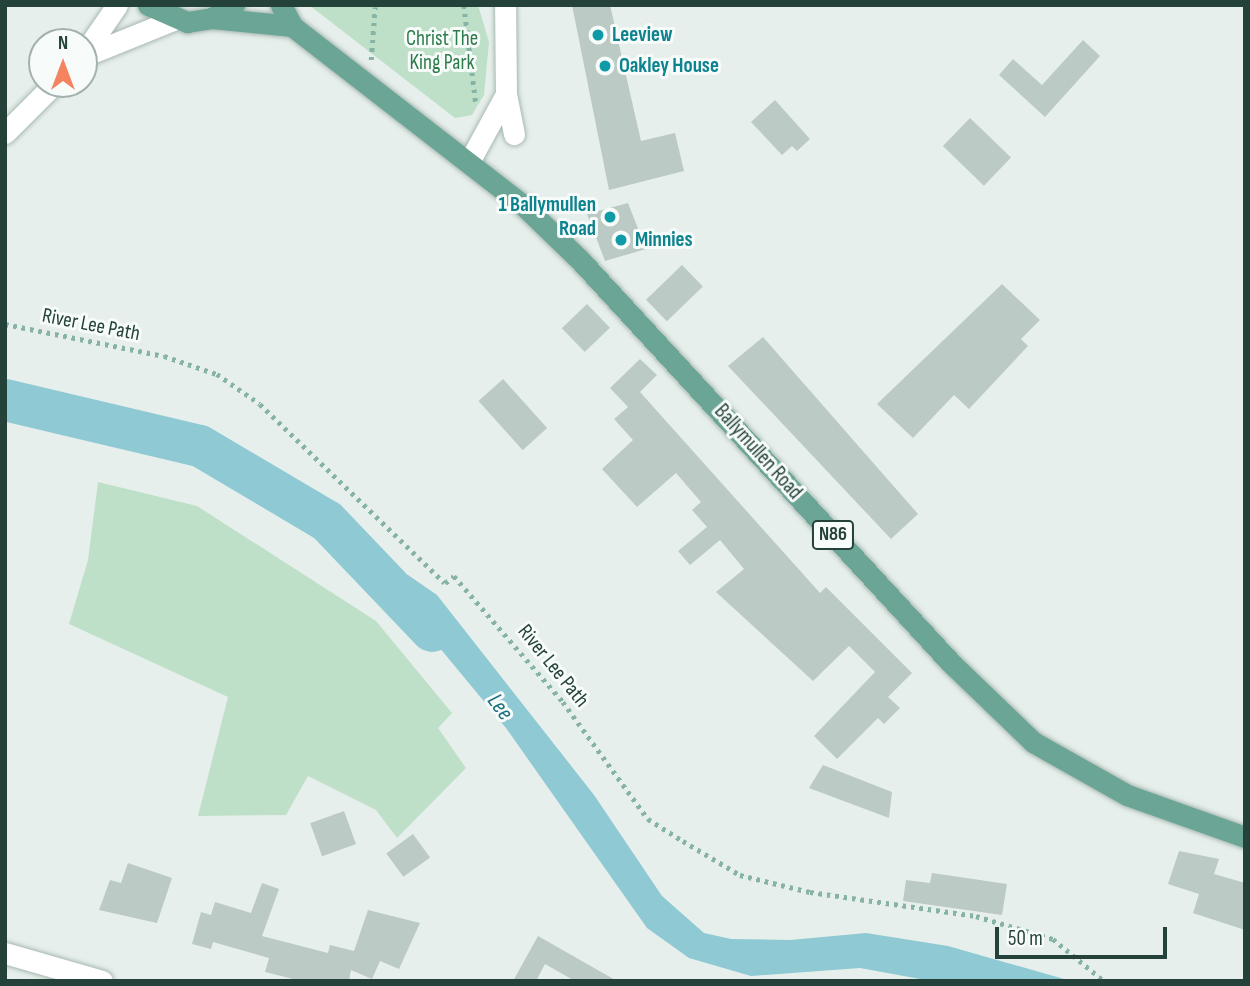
<!DOCTYPE html>
<html>
<head>
<meta charset="utf-8">
<style>
  body { margin:0 }
  #map { position:relative; width:1250px; height:986px; overflow:hidden; background:#e6efeb; font-family:"Sofia Sans Condensed",sans-serif }
  div>[style] { position:absolute }
  [style*='--x'] { left:calc(var(--x)*1px); top:calc(var(--y)*1px); width:calc(var(--w)*1px); rotate:calc(var(--a)*1deg) }
  .green>* { inset:0; background:#bfe0c8 }
  .water>* { inset:0; background:#8ec9d4 }
  .river>* { height:42px; margin:-21px; padding:0 21px; transform-origin:21px; border-radius:21px; background:#8ec9d4 }
  .building>* { inset:0; background:#bbcac4; transform-origin:0 0 }
  .path>* { height:4.5px; margin-top:-2.25px; transform-origin:0; background:repeating-linear-gradient(90deg,#86b3a5 0 3.5px,transparent 0 8.5px) }
  .roads { filter:drop-shadow(0 0 2px #a8b8b2) drop-shadow(0 0 2px #a8b8b2) }
  .minor>* { height:21px; margin:-10.5px; padding:0 10.5px; transform-origin:10.5px; border-radius:10.5px; background:#fff }
  .secondary>* { height:21px; margin:-10.5px; padding:0 10.5px; transform-origin:10.5px; border-radius:10.5px; background:#fff }
  .primary>* { height:21px; margin:-10.5px; padding:0 10.5px; transform-origin:10.5px; border-radius:10.5px; background:#6aa596 }
  .dots>* { width:19px; height:19px; translate:-50% -50%; box-sizing:border-box; border:4px solid #f7fbf9; border-radius:50% }
  span { translate:-50% -50%; white-space:nowrap; text-align:center; line-height:1.15; -webkit-text-stroke:6px #f7fbf9; paint-order:stroke }
  .shield-label span { padding:2px 5px; background:#f7fbf9; border:2px solid; border-radius:5px; -webkit-text-stroke-width:0 }
  .shield-label { font-size:19px; color:#24423a; font-weight:700 }
  .culture-label { font-size:21px; color:#0d838f; font-weight:700 }
  .left { translate:0 -50%; text-align:left }
  .right { translate:-100% -50%; text-align:right }
  .park-label { font-size:21px; color:#2d7a4b }
  .street-label { font-size:21px; color:#24423a }
  .water-label { font-size:23px; color:#1c6f80; font-style:italic }
  .frame { position:absolute; inset:0; border:7px solid #24423a; pointer-events:none }
  .north { position:absolute; left:28px; top:28px; width:70px; height:70px; box-sizing:border-box; background:#f7fbf9; border:2px solid #a3b1ad; border-radius:50%; rotate:0deg; font-size:19px; font-weight:700; line-height:28px; text-align:center; color:#24423a }
  .north::after { content:''; display:block; margin:auto; width:24px; height:32px; background:#f4845f; clip-path:polygon(50% 0,100% 100%,50% 72%,0 100%) }
  .scale { position:absolute; left:995px; top:927px; width:172px; height:32px; box-sizing:border-box; border:4px solid #24423a; border-top:0; padding-left:9px; font-size:21px; line-height:24px; white-space:nowrap; color:#24423a; -webkit-text-stroke:5px #f7fbf9; paint-order:stroke }
</style>
</head>
<body>
<div id="map">
  <div class="green">
    <div style="clip-path:polygon(309px 5px,478px 5px,489px 42px,484px 95px,472px 115px,455px 118px)"></div>
    <div style="clip-path:polygon(98px 482px,197px 506px,376px 621px,452px 713px,438px 728px,466px 768px,397px 838px,376px 810px,308px 776px,286px 815px,198px 816px,228px 697px,69px 624px,88px 560px)"></div>
  </div>
  <div class="water">
    <div style="clip-path:polygon(408px 575px,437px 595px,594px 795px,662px 896px,704px 933px,731px 939px,790px 940px,866px 933px,948px 946px,1071px 981px,931px 981px,860px 968px,751px 976px,689px 958px,647px 928px,506px 728px,439px 647px,385px 595px)"></div>
  </div>
  <div class="river">
    <div style="--x:5;--y:400;--w:200;--a:13.3"></div>
    <div style="--x:200;--y:446;--w:147;--a:30.6"></div>
    <div style="--x:327;--y:521;--w:152;--a:46.3"></div>
  </div>
  <div class="building">
    <div style="clip-path:polygon(572px 5px,610px 5px,641px 141px,675px 133px,684px 171px,609px 190px)"></div>
    <div style="clip-path:polygon(1083px 40px,1100px 56px,1045px 117px,999px 75px,1013px 59px,1042px 85px)"></div>
    <div style="clip-path:polygon(775px 100px,810px 139px,797px 151px,792px 146px,782px 155px,751px 122px)"></div>
    <div style="left:970px;top:118px;width:57px;height:39px;rotate:44deg"></div>
    <div style="clip-path:polygon(628px 203px,646px 249px,605px 261px,587px 214px)"></div>
    <div style="left:682px;top:265px;width:30px;height:50px;rotate:46deg"></div>
    <div style="clip-path:polygon(1002px 284px,1040px 320px,1021px 339px,1028px 346px,969px 409px,954px 395px,913px 438px,877px 404px)"></div>
    <div style="left:587px;top:304px;width:33px;height:35px;rotate:46deg"></div>
    <div style="clip-path:polygon(763px 337px,918px 514px,891px 539px,728px 366px)"></div>
    <div style="clip-path:polygon(640px 359px,657px 375px,640px 392px,820px 593px,826px 587px,912px 673px,888px 697px,900px 708px,884px 724px,878px 718px,837px 759px,814px 736px,875px 672px,849px 646px,813px 681px,716px 592px,744px 569px,720px 540px,690px 565px,678px 551px,707px 527px,692px 510px,701px 502px,676px 473px,637px 507px,602px 469px,633px 440px,614px 419px,628px 407px,610px 388px)"></div>
    <div style="left:503px;top:379px;width:66px;height:33px;rotate:48deg"></div>
    <div style="clip-path:polygon(823px 765px,892px 792px,889px 818px,809px 788px)"></div>
    <div style="left:344px;top:811px;width:35px;height:36px;rotate:70deg"></div>
    <div style="left:413px;top:834px;width:29px;height:33px;rotate:54deg"></div>
    <div style="clip-path:polygon(1179px 851px,1219px 859px,1214px 874px,1245px 883px,1245px 930px,1193px 913px,1199px 894px,1168px 884px)"></div>
    <div style="clip-path:polygon(128px 863px,172px 878px,157px 923px,99px 910px,110px 880px,121px 883px)"></div>
    <div style="clip-path:polygon(932px 873px,1007px 884px,1002px 915px,903px 901px,906px 880px,930px 883px)"></div>
    <div style="clip-path:polygon(262px 883px,279px 889px,262px 936px,328px 953px,330px 945px,354px 951px,368px 910px,420px 923px,399px 969px,380px 961px,372px 979px,351px 970px,349px 981px,301px 981px,265px 972px,269px 958px,213px 942px,211px 949px,192px 944px,201px 912px,211px 915px,215px 902px,251px 913px)"></div>
    <div style="clip-path:polygon(538px 936px,617px 981px,575px 981px,545px 964px,536px 981px,513px 981px)"></div>
  </div>
  <div class="path">
    <div style="--x:368;--y:5;--w:10;--a:0"></div>
    <div style="--x:464;--y:5;--w:100;--a:83.1"></div>
    <div style="--x:371;--y:60;--w:53;--a:-85.7"></div>
    <div style="--x:5;--y:324;--w:162;--a:11.4"></div>
    <div style="--x:164;--y:356;--w:56;--a:18.8"></div>
    <div style="--x:217;--y:374;--w:52;--a:34.9"></div>
    <div style="--x:260;--y:404;--w:257;--a:44.1"></div>
    <div style="--x:445;--y:583;--w:11;--a:-38"></div>
    <div style="--x:454;--y:576;--w:167;--a:49.1"></div>
    <div style="--x:563;--y:702;--w:145;--a:54"></div>
    <div style="--x:648;--y:819;--w:41;--a:32.2"></div>
    <div style="--x:683;--y:841;--w:66;--a:30.8"></div>
    <div style="--x:740;--y:875;--w:72;--a:13.7"></div>
    <div style="--x:810;--y:892;--w:168;--a:8.2"></div>
    <div style="--x:976;--y:916;--w:80;--a:16.6"></div>
    <div style="--x:1053;--y:939;--w:66;--a:39.5"></div>
  </div>
  <div class="roads">
    <div class="minor">
      <div style="--x:84;--y:53;--w:58;--a:-55.5"></div>
      <div style="--x:84;--y:56;--w:96;--a:-22"></div>
      <div style="--x:506;--y:94;--w:41;--a:78.7"></div>
      <div style="--x:5;--y:133;--w:69;--a:-45"></div>
      <div style="--x:5;--y:953;--w:101;--a:16.1"></div>
    </div>
    <div class="secondary">
      <div style="--x:469;--y:162;--w:77;--a:-61.4"></div>
      <div style="--x:506;--y:94;--w:89;--a:-90.6"></div>
    </div>
    <div class="primary">
      <div style="--x:148;--y:5;--w:43;--a:23.6"></div>
      <div style="--x:187;--y:22;--w:25;--a:-9"></div>
      <div style="--x:212;--y:18;--w:26;--a:-31"></div>
      <div style="--x:281;--y:5;--w:24;--a:62"></div>
      <div style="--x:292;--y:26;--w:292;--a:37.8"></div>
      <div style="--x:523;--y:205;--w:79;--a:44"></div>
      <div style="--x:580;--y:260;--w:546;--a:47.37"></div>
      <div style="--x:950;--y:662;--w:115;--a:43.9"></div>
      <div style="--x:1033;--y:742;--w:108;--a:29.4"></div>
      <div style="--x:1127;--y:795;--w:125;--a:19.6"></div>
      <div style="--x:212;--y:18;--w:80;--a:5.7"></div>
    </div>
  </div>
  <div class="dots">
    <div style="left:598px;top:35px;background:#0f9aa8"></div>
    <div style="left:605px;top:66px;background:#0f9aa8"></div>
    <div style="left:610px;top:217px;background:#0f9aa8"></div>
    <div style="left:621px;top:240px;background:#0f9aa8"></div>
  </div>
  <div class="shield-label">
    <span style="left:833px;top:535px">N86</span>
  </div>
  <div class="culture-label">
    <span class="left" style="left:612px;top:35px">Leeview</span>
    <span class="left" style="left:619px;top:66px">Oakley House</span>
    <span class="right" style="left:596px;top:217px">1 Ballymullen<br>Road</span>
    <span class="left" style="left:635px;top:240px">Minnies</span>
  </div>
  <div class="park-label">
    <span style="left:442px;top:51px">Christ The<br>King Park</span>
  </div>
  <div class="street-label">
    <span style="left:91px;top:325px;rotate:11deg">River Lee Path</span>
    <span style="left:758px;top:452px;rotate:48deg">Ballymullen Road</span>
    <span style="left:553px;top:666px;rotate:51deg">River Lee Path</span>
  </div>
  <div class="water-label">
    <span style="left:500px;top:707px;rotate:54deg">Lee</span>
  </div>
  <div class="frame"></div>
  <div class="north">N</div>
  <div class="scale">50 m</div>
</div>
</body>
</html>
